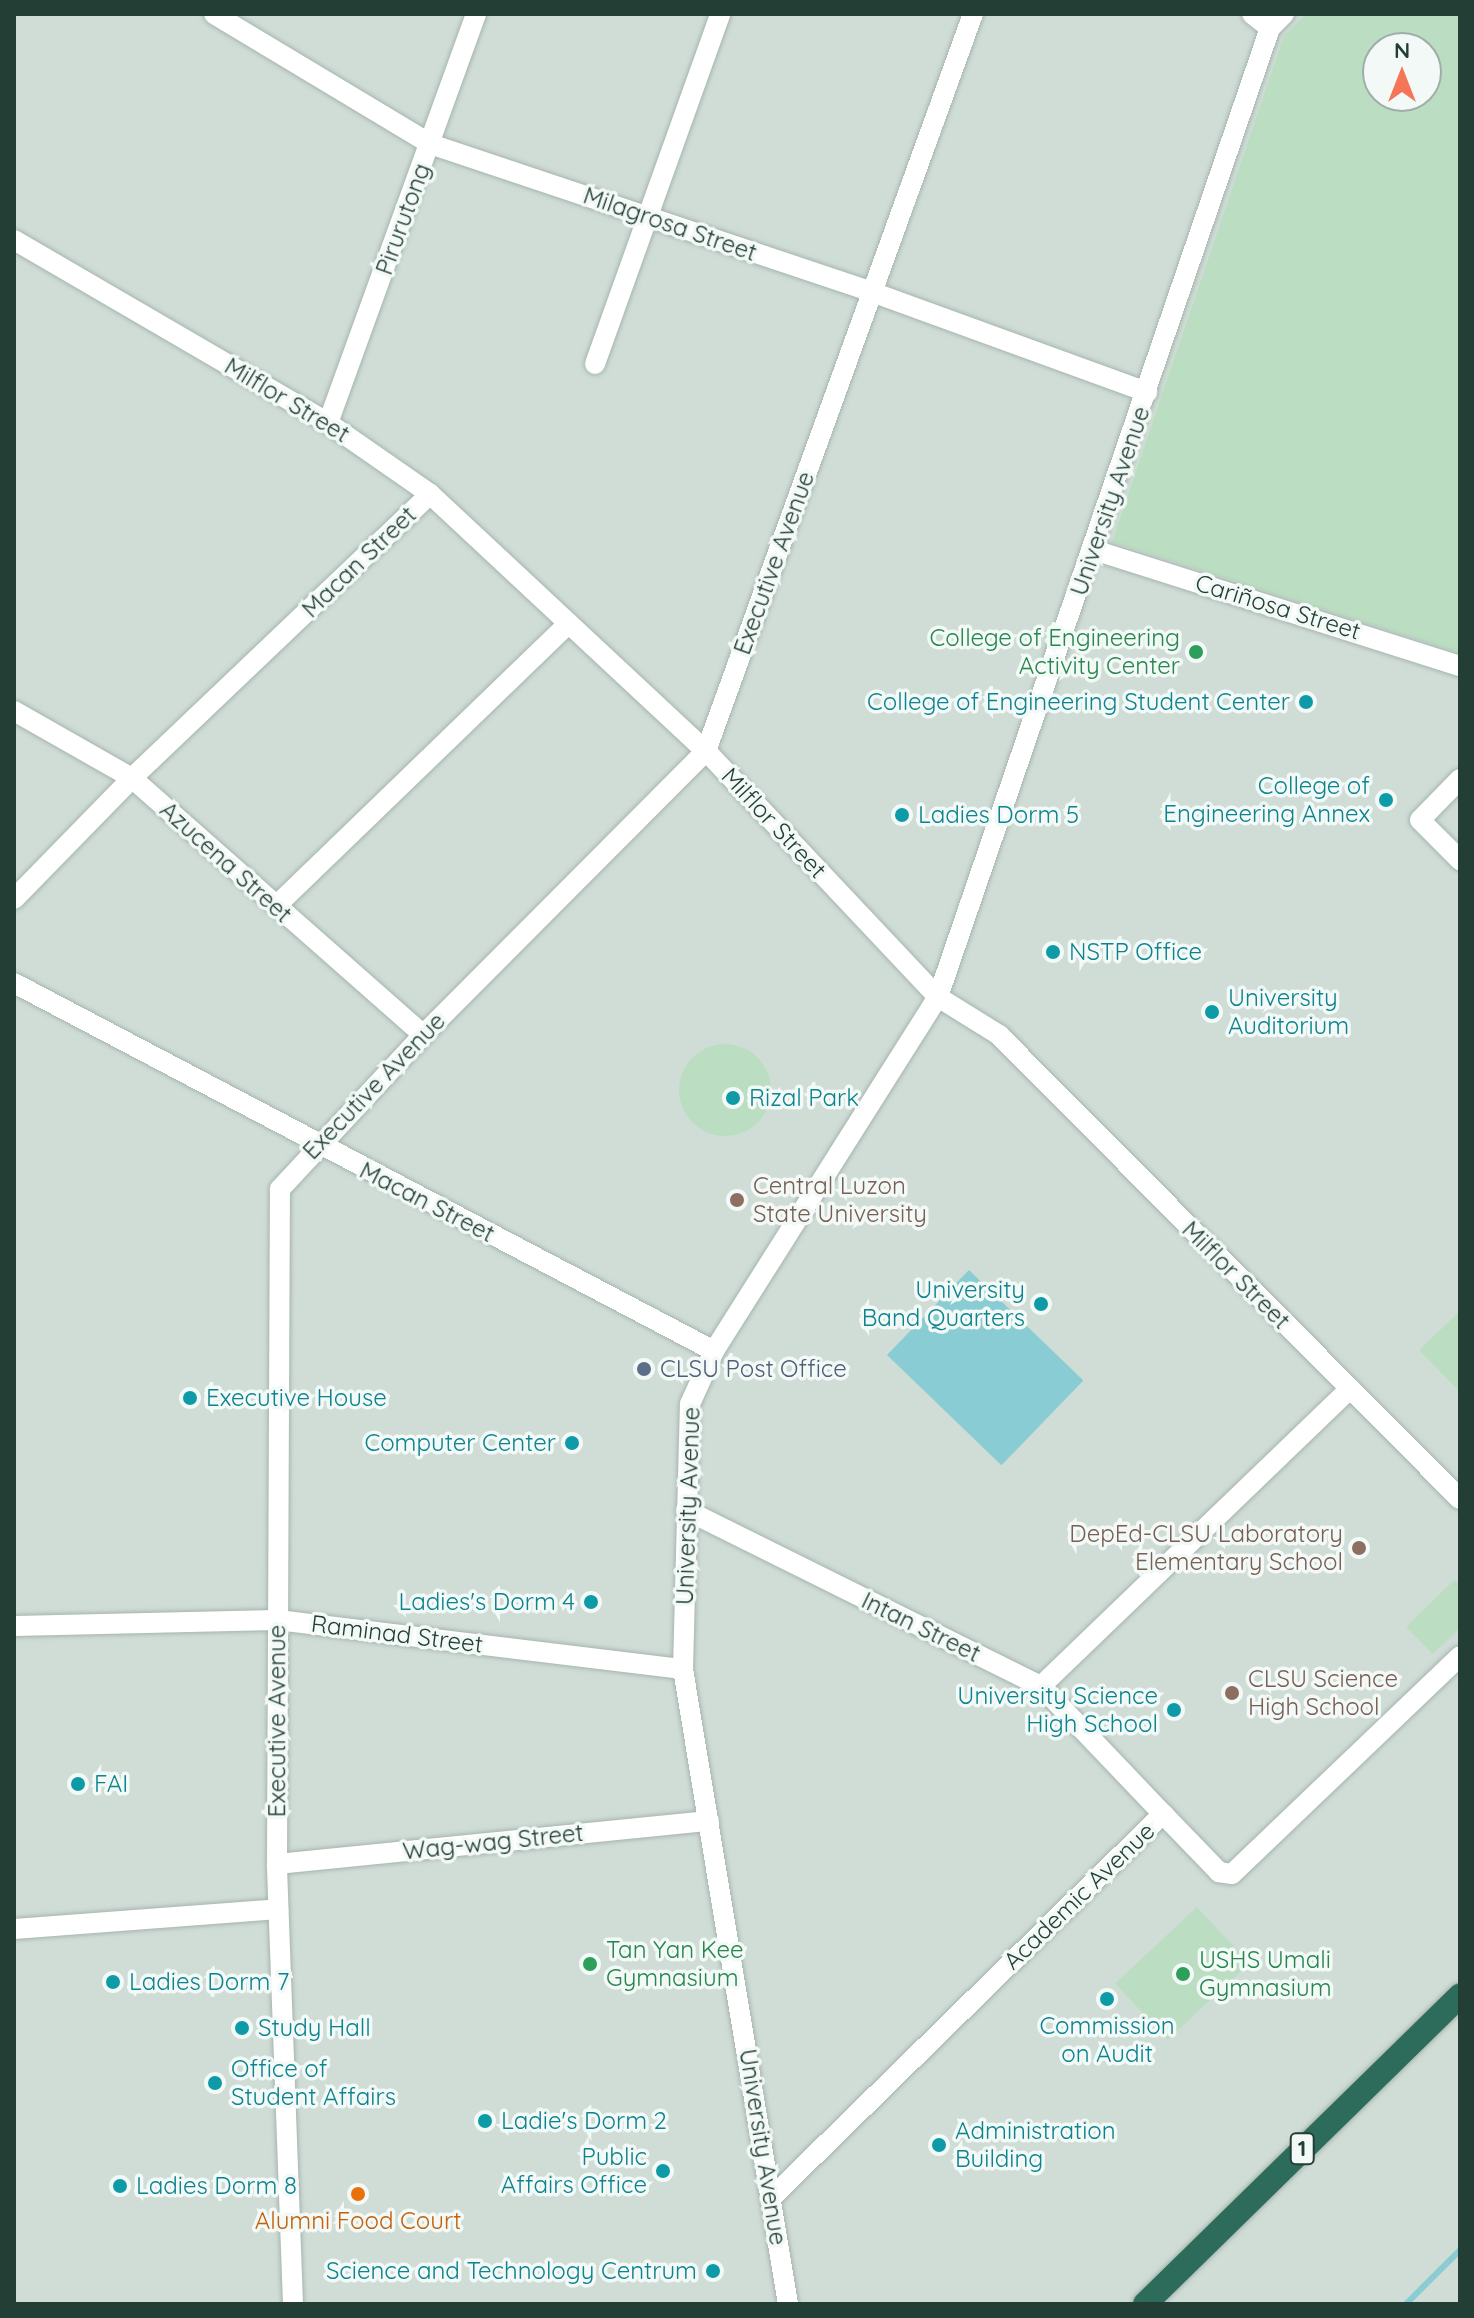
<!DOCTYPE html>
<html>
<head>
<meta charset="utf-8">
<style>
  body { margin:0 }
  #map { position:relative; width:1474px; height:2318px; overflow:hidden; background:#e2ede7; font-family:Quicksand,sans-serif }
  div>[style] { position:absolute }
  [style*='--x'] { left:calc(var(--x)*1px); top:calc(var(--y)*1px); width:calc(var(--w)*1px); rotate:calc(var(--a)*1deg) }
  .built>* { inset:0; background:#d0ddd6 }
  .green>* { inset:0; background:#bbdec2; transform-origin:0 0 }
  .round { border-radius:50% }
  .water>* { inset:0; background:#89ccd3; transform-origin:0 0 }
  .stream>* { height:6px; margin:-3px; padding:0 3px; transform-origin:3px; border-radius:3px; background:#89ccd3 }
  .roads { filter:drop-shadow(0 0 2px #a5b5ae) drop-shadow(0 0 2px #a5b5ae) }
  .minor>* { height:20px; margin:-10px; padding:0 10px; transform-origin:10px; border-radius:10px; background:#fff }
  .highway>* { height:24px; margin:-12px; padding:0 12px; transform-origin:12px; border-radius:12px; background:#2d6b5a }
  .dots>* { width:22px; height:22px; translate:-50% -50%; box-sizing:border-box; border:4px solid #f3f9f6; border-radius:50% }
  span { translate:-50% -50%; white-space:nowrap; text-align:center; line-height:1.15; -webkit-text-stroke:7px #f3f9f6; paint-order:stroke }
  .shield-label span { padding:2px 6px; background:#f3f9f6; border:2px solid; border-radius:6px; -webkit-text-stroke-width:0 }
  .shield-label { font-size:22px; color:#223e35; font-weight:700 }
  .street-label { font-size:24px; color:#223e35 }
  .leisure-label { font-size:24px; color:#27864d }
  .right { translate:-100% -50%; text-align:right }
  .left { translate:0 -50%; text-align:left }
  .culture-label { font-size:24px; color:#0d838f }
  .education-label { font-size:24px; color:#785e54 }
  .service-label { font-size:24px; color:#4e5e75 }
  .food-label { font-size:24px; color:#c56008 }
  .frame { position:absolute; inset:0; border:16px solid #223e35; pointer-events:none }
  .north { position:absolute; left:1362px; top:32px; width:80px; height:80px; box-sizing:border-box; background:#f3f9f6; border:2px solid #9faea9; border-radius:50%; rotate:0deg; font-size:22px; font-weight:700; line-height:32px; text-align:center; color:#223e35 }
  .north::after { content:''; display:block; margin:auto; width:28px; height:36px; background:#f57558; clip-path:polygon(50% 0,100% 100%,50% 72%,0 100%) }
</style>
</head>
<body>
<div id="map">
  <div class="built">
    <div style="clip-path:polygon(evenodd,14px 14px,1460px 14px,1460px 2304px,14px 2304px,14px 14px,1378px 48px,1426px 48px,1426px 96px,1378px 96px,1378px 48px)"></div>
  </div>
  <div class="green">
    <div style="clip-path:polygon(evenodd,1306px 14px,1460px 14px,1460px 653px,1112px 542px,1284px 36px,1306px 14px,1426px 48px,1426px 96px,1378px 96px,1378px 48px,1426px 48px)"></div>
    <div class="round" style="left:679px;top:1044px;width:92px;height:92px"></div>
    <div style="clip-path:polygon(1460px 1311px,1460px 1392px,1419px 1350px)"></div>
    <div style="clip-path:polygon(1454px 1580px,1460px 1585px,1460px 1628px,1433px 1654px,1406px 1627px)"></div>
    <div style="left:1197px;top:1907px;width:77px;height:112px;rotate:47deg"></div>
  </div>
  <div class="water">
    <div style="left:969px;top:1270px;width:159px;height:118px;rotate:44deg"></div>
  </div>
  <div class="stream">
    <div style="--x:1406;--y:2304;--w:76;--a:-45"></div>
  </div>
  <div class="roads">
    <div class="minor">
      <div style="--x:214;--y:14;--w:252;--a:31"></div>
      <div style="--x:430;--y:144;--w:466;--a:18.5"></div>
      <div style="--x:872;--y:292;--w:293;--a:20"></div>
      <div style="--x:1252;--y:14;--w:23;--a:38"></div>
      <div style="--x:14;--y:240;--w:363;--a:30.2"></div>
      <div style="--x:328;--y:423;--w:124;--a:34.8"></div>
      <div style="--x:430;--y:494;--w:377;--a:43"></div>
      <div style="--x:706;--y:751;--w:338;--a:46.7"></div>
      <div style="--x:938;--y:997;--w:72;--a:31.9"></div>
      <div style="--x:999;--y:1035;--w:654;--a:45.19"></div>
      <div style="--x:595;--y:364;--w:372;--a:-70.3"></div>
      <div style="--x:328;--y:423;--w:435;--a:-70.1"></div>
      <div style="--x:1094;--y:550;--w:384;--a:17.6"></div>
      <div style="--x:14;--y:711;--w:136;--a:29.6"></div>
      <div style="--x:132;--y:778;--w:388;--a:41.4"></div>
      <div style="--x:1460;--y:779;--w:57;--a:134.3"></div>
      <div style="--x:1420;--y:820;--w:57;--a:45"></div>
      <div style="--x:14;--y:899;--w:169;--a:-45.7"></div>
      <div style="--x:132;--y:778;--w:412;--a:-43.6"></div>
      <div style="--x:276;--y:906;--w:407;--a:-44"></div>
      <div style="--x:14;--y:983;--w:791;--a:27.73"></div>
      <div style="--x:686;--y:1510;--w:396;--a:26.4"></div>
      <div style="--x:1041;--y:1686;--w:177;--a:46.4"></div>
      <div style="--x:14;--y:1626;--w:263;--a:-1.3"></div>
      <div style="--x:277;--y:1620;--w:409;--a:6.9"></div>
      <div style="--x:1041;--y:1686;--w:429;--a:-43.9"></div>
      <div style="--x:277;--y:1864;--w:434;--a:-5.7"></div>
      <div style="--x:14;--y:1929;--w:265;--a:-4.3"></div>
      <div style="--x:771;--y:2198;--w:549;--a:-44.41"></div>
      <div style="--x:1163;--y:1814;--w:81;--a:46"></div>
      <div style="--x:1219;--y:1872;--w:13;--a:9"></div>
      <div style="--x:1232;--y:1874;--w:315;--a:-43.7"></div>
      <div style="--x:293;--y:2304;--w:440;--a:-92.1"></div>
      <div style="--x:277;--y:1864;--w:675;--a:-89.75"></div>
      <div style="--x:280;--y:1189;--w:210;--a:-47.1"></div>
      <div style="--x:423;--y:1035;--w:401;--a:-45.1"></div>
      <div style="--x:706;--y:751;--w:784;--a:-70.09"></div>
      <div style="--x:788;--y:2304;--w:644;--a:-99.39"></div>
      <div style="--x:683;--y:1669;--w:265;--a:-88.5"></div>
      <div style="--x:690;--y:1404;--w:58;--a:-65.6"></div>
      <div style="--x:714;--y:1351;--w:419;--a:-57.7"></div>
      <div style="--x:938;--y:997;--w:1024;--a:-71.09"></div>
      <div style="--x:1270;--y:28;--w:20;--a:-45"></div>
    </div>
    <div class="highway">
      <div style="--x:1145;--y:2304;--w:441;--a:-44.4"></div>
    </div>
  </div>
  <div class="dots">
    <div style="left:1196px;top:652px;background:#2e9e5b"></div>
    <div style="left:1306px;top:702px;background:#0f9aa8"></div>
    <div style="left:1386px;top:800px;background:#0f9aa8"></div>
    <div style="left:902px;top:815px;background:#0f9aa8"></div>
    <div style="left:1053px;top:952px;background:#0f9aa8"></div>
    <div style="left:1212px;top:1012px;background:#0f9aa8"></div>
    <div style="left:733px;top:1098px;background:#0f9aa8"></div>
    <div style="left:737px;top:1200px;background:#8d6e63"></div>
    <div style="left:1041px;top:1304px;background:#0f9aa8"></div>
    <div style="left:644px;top:1369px;background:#5c6f8a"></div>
    <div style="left:190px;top:1398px;background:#0f9aa8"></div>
    <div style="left:572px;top:1443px;background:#0f9aa8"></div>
    <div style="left:1359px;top:1548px;background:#8d6e63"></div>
    <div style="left:591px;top:1602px;background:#0f9aa8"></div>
    <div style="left:1232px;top:1693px;background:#8d6e63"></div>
    <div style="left:1174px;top:1710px;background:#0f9aa8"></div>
    <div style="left:78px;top:1784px;background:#0f9aa8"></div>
    <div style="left:590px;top:1964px;background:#2e9e5b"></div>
    <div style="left:1183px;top:1974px;background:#2e9e5b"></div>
    <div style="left:113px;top:1982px;background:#0f9aa8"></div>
    <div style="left:1107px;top:1999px;background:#0f9aa8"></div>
    <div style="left:242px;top:2028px;background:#0f9aa8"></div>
    <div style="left:215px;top:2083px;background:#0f9aa8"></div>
    <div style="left:485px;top:2121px;background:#0f9aa8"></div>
    <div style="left:939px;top:2145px;background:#0f9aa8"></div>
    <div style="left:663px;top:2171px;background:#0f9aa8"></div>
    <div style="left:120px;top:2186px;background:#0f9aa8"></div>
    <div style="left:358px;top:2194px;background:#e8710a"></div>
    <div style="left:713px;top:2271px;background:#0f9aa8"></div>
  </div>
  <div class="shield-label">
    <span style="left:1302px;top:2149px">1</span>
  </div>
  <div class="street-label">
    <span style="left:403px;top:219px;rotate:-70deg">Pirurutong</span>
    <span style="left:670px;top:224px;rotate:19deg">Milagrosa Street</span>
    <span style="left:287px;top:400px;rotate:31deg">Milflor Street</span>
    <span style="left:1110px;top:501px;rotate:-71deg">University Avenue</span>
    <span style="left:359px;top:562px;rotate:-44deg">Macan Street</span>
    <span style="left:774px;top:563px;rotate:-70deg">Executive Avenue</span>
    <span style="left:1278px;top:607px;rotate:17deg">Cariñosa Street</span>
    <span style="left:774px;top:823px;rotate:47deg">Milflor Street</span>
    <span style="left:226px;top:862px;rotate:42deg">Azucena Street</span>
    <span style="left:374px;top:1086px;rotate:-46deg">Executive Avenue</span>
    <span style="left:427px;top:1202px;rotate:27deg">Macan Street</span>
    <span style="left:1236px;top:1275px;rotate:45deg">Milflor Street</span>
    <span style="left:688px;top:1506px;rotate:-88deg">University Avenue</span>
    <span style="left:921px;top:1627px;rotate:26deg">Intan Street</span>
    <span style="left:397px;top:1634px;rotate:7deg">Raminad Street</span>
    <span style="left:277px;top:1721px;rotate:-90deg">Executive Avenue</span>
    <span style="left:493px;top:1842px;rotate:-6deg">Wag-wag Street</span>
    <span style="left:1079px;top:1896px;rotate:-44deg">Academic Avenue</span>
    <span style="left:763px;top:2147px;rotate:81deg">University Avenue</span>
  </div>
  <div class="leisure-label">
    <span class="right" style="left:1180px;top:652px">College of Engineering<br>Activity Center</span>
    <span class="left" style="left:606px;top:1964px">Tan Yan Kee<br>Gymnasium</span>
    <span class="left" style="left:1199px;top:1974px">USHS Umali<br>Gymnasium</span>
  </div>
  <div class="culture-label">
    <span class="right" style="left:1290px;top:702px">College of Engineering Student Center</span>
    <span class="right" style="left:1370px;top:800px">College of<br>Engineering Annex</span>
    <span class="left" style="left:918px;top:815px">Ladies Dorm 5</span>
    <span class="left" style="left:1069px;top:952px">NSTP Office</span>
    <span class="left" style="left:1228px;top:1012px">University<br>Auditorium</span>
    <span class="left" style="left:749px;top:1098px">Rizal Park</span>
    <span class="right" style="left:1025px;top:1304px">University<br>Band Quarters</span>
    <span class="left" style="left:206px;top:1398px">Executive House</span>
    <span class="right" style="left:556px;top:1443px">Computer Center</span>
    <span class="right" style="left:575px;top:1602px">Ladies's Dorm 4</span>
    <span class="right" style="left:1158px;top:1710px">University Science<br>High School</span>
    <span class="left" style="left:94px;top:1784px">FAI</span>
    <span class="left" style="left:129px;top:1982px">Ladies Dorm 7</span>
    <span style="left:1107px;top:2040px">Commission<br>on Audit</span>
    <span class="left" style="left:258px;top:2028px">Study Hall</span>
    <span class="left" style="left:231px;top:2083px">Office of<br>Student Affairs</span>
    <span class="left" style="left:501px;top:2121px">Ladie's Dorm 2</span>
    <span class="left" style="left:955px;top:2145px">Administration<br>Building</span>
    <span class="right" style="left:647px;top:2171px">Public<br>Affairs Office</span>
    <span class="left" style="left:136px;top:2186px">Ladies Dorm 8</span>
    <span class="right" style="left:697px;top:2271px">Science and Technology Centrum</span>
  </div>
  <div class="education-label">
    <span class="left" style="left:753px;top:1200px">Central Luzon<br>State University</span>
    <span class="right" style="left:1343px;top:1548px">DepEd-CLSU Laboratory<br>Elementary School</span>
    <span class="left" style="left:1248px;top:1693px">CLSU Science<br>High School</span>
  </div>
  <div class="service-label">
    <span class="left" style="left:660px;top:1369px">CLSU Post Office</span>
  </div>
  <div class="food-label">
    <span style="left:358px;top:2221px">Alumni Food Court</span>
  </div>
  <div class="frame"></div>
  <div class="north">N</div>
</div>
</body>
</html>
